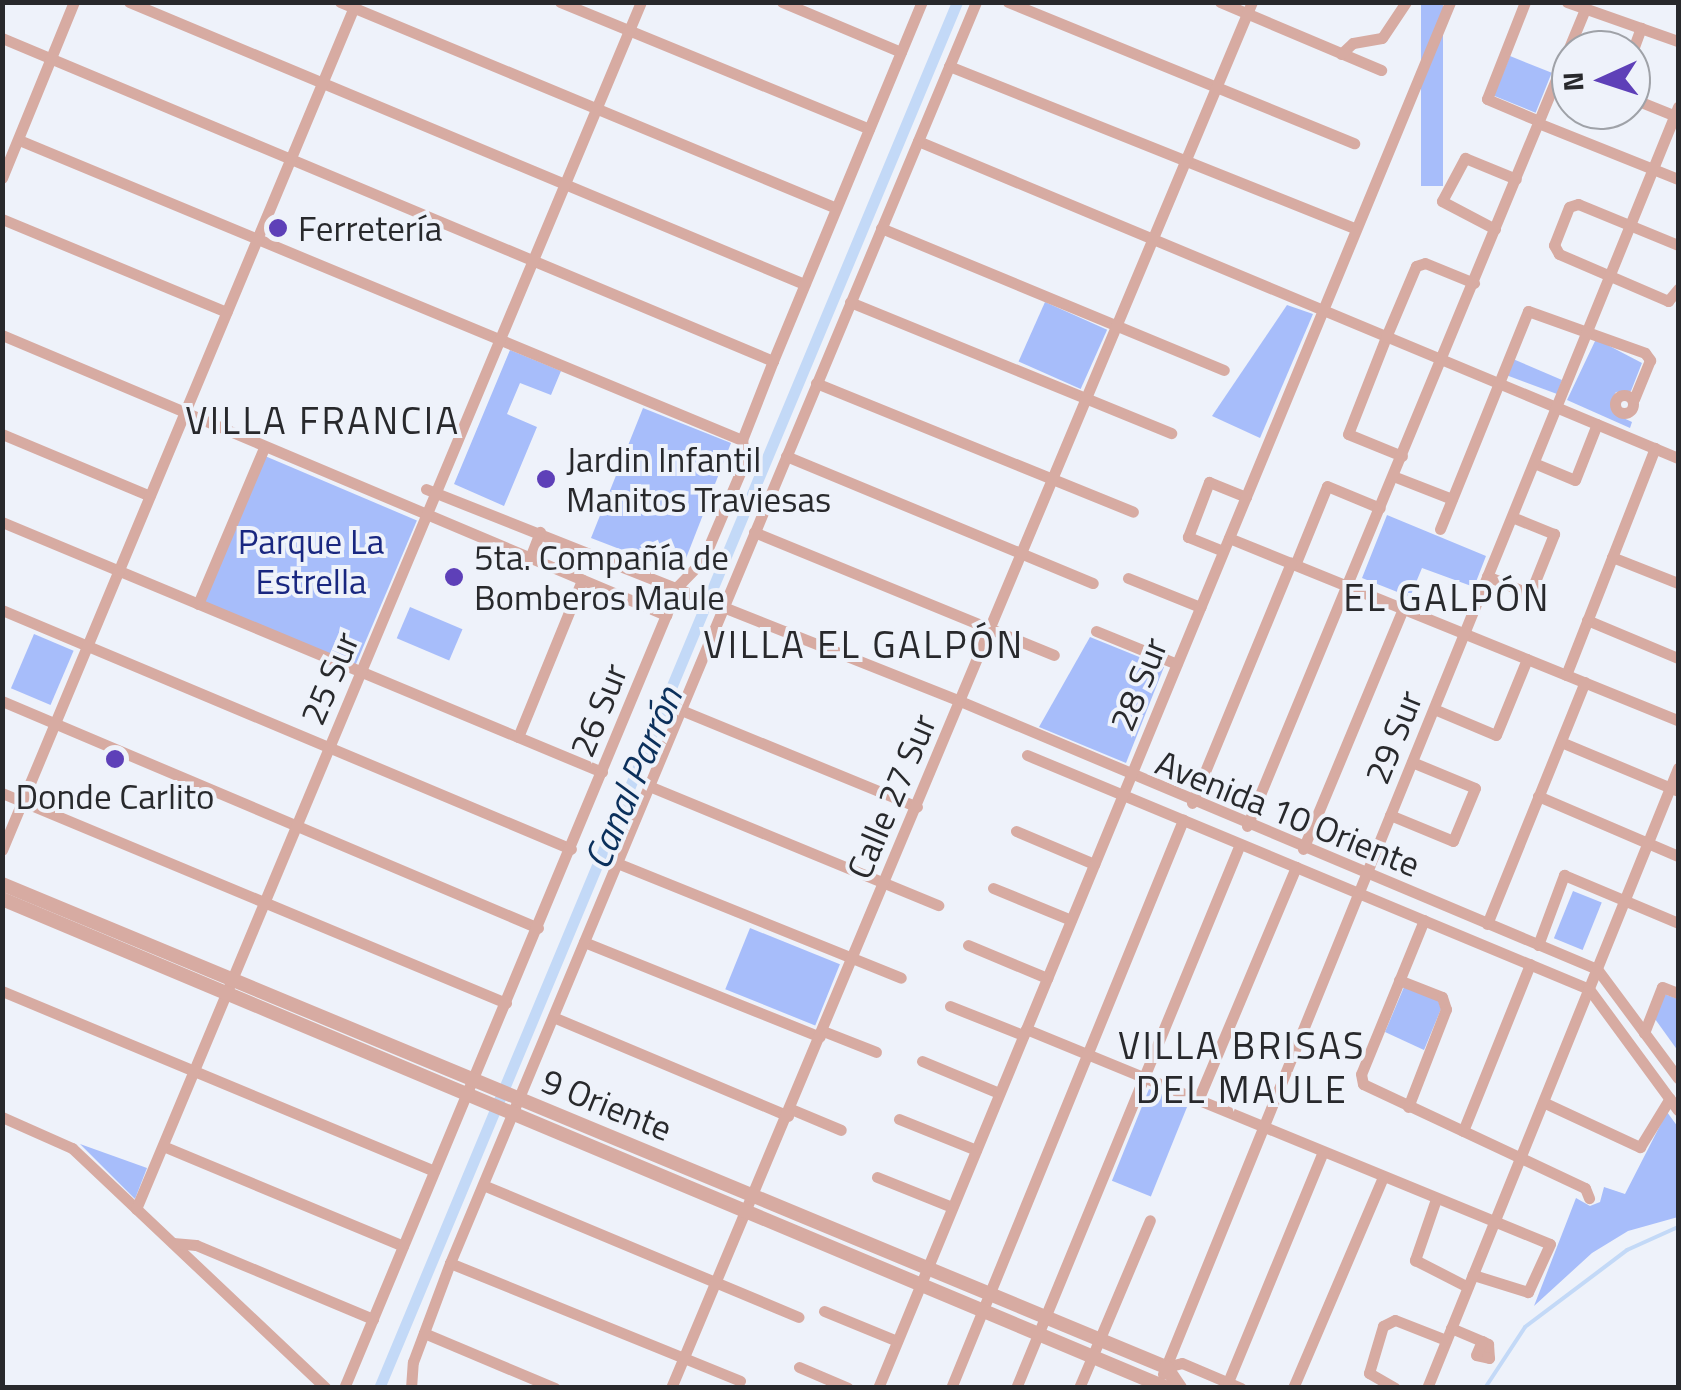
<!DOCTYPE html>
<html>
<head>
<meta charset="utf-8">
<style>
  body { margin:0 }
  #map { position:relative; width:1681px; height:1390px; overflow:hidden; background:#eef2fa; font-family:"Titillium Web",sans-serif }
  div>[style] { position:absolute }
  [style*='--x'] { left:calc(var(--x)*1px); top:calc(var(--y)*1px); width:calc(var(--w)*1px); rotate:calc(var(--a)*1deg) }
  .green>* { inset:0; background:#a7bdfa; transform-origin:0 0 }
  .stream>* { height:4px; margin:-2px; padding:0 2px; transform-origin:2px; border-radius:2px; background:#c3d9f7 }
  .canal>* { height:11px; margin:-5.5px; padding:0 5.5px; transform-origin:5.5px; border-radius:5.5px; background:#c3d9f7 }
  .minor>* { height:11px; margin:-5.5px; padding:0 5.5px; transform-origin:5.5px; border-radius:5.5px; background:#d7aba2 }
  .minor>.ring { margin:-5.5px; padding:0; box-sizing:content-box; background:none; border:11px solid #d7aba2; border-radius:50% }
  .tertiary>* { height:14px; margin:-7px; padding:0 7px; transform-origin:7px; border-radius:7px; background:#d7aba2 }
  .dots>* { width:28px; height:28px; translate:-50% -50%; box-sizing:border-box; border:5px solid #eef2fa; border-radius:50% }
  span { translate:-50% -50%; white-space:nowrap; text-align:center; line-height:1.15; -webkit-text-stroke:8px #eef2fa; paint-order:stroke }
  .poi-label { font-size:35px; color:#28292c }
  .left { translate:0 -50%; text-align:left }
  .park-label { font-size:35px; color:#192780 }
  .street-label { font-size:35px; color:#28292c }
  .neighbourhood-label { font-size:38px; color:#28292c; letter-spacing:2.5px }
  .water-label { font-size:38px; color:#0b305c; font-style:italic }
  .frame { position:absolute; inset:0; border:5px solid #28292c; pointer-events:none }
  .north { position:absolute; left:1551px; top:30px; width:100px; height:100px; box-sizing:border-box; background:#eef2fa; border:2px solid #9fa2a8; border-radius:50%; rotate:267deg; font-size:28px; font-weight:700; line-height:40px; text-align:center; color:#28292c }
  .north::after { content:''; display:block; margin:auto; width:35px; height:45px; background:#5e40b8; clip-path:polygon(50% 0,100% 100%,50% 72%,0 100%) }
</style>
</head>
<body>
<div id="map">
  <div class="green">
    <div style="left:1421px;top:3px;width:22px;height:183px"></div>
    <div style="left:1510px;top:56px;width:45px;height:43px;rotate:22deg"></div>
    <div style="left:1045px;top:302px;width:68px;height:65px;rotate:24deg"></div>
    <div style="clip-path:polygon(1287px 305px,1313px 314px,1260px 438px,1212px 416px)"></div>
    <div style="clip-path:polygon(1596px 339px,1642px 363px,1631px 391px,1616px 392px,1611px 400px,1613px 413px,1632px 422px,1630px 428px,1567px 400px)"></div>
    <div style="clip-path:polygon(510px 350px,561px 371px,551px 395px,520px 383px,507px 414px,537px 427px,504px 506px,454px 484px)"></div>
    <div style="clip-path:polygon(1513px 359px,1562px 380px,1557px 394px,1506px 375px)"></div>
    <div style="clip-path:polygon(643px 408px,731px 443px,683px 566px,669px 568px,591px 538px)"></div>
    <div style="left:265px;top:456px;width:165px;height:158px;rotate:23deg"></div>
    <div style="clip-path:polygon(1387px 515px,1486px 556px,1474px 587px,1422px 568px,1410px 597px,1362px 578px)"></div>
    <div style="left:410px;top:607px;width:57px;height:34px;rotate:23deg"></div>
    <div style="left:34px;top:634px;width:43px;height:59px;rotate:23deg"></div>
    <div style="clip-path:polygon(1090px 637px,1164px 667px,1126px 763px,1039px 727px)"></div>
    <div style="left:1573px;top:891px;width:31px;height:51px;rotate:22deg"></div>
    <div style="left:750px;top:928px;width:97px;height:66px;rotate:22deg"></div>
    <div style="clip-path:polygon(1404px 987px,1438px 1000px,1441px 1009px,1424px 1050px,1385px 1032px)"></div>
    <div style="clip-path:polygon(1664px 994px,1678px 999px,1678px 1051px,1655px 1019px)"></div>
    <div style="left:1149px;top:1089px;width:42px;height:99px;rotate:22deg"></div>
    <div style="clip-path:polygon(1667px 1112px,1678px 1127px,1678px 1217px,1628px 1231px,1592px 1253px,1534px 1306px,1576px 1198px,1590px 1206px,1600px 1202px,1604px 1187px,1625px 1194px)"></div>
    <div style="clip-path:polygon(80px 1144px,147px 1168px,135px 1199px)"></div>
  </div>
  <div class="stream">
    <div style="--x:1485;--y:1388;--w:73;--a:-56.7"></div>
    <div style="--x:1525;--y:1327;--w:128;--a:-37"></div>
    <div style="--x:1627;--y:1250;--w:56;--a:-24.3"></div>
  </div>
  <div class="canal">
    <div style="--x:379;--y:1388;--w:1502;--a:-67.36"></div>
  </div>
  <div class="minor">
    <div style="--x:129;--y:2;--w:732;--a:22.67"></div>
    <div style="--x:340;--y:2;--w:537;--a:22.55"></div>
    <div style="--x:560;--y:2;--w:334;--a:22.3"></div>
    <div style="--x:782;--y:2;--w:129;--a:22.8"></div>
    <div style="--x:1008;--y:2;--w:374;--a:22.2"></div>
    <div style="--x:1220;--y:2;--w:175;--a:22.9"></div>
    <div style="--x:1525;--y:2;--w:104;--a:111.4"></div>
    <div style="--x:1487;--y:99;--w:56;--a:22.9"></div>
    <div style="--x:1567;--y:2;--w:118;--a:19.4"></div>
    <div style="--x:2;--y:38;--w:836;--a:22.73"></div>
    <div style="--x:1341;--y:54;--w:16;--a:-43"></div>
    <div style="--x:1353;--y:43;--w:29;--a:-10"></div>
    <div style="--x:1382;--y:38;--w:43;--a:-56.3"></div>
    <div style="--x:1631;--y:55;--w:29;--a:-70"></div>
    <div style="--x:949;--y:66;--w:438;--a:21.8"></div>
    <div style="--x:1631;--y:98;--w:51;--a:22"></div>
    <div style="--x:1538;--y:123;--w:151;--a:21.8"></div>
    <div style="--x:19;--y:140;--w:783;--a:22.54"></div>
    <div style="--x:918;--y:141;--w:823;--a:22.64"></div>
    <div style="--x:2;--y:178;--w:190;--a:-67.8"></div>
    <div style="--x:2;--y:219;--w:243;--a:22.5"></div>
    <div style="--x:881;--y:228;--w:371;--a:22.5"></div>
    <div style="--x:1495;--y:229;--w:60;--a:-152.2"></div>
    <div style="--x:1442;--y:201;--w:49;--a:-61.9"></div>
    <div style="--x:1465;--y:158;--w:55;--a:22.4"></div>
    <div style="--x:1678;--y:245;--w:108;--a:-157.7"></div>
    <div style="--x:1578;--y:204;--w:9;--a:162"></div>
    <div style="--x:1569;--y:207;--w:41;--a:111.5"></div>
    <div style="--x:1554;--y:245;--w:10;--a:61"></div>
    <div style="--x:1559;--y:254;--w:119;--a:23.3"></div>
    <div style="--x:1668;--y:301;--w:16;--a:-50"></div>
    <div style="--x:850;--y:302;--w:347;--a:22.2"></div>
    <div style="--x:2;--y:335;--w:721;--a:22.86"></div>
    <div style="--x:816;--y:383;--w:342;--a:22.1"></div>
    <div class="ring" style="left:1615px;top:395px;width:7px;height:7px"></div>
    <div style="--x:2;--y:434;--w:160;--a:22.7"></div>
    <div style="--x:786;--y:456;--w:332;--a:22.5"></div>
    <div style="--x:1402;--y:456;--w:58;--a:-157.8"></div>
    <div style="--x:1348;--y:434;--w:104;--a:-68.6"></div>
    <div style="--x:1386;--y:337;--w:77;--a:-67.1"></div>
    <div style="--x:1416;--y:266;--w:9;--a:-18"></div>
    <div style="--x:1425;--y:263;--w:53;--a:22.2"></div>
    <div style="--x:1534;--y:463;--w:44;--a:22.5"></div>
    <div style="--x:1575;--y:480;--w:60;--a:-68.6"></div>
    <div style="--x:1393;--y:476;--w:63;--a:21.3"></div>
    <div style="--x:426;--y:489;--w:575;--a:21.65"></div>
    <div style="--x:960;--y:701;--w:691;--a:22.82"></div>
    <div style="--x:1597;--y:969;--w:136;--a:53.4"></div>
    <div style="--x:2;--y:522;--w:650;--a:22.62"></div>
    <div style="--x:1440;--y:529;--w:235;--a:-68"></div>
    <div style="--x:1528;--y:311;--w:124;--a:19.7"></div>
    <div style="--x:1645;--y:353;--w:9;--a:54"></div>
    <div style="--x:1650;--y:360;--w:42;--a:112.3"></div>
    <div style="--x:754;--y:532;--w:324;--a:22.3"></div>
    <div style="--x:1229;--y:538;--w:484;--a:22.1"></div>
    <div style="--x:1223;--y:551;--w:38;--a:-158"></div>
    <div style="--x:1188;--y:537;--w:59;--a:-69.1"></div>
    <div style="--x:1209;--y:482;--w:40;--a:22"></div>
    <div style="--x:1612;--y:557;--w:71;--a:21.5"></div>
    <div style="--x:530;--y:558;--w:28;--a:-69"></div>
    <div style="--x:1295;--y:565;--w:85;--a:-67.9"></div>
    <div style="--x:1327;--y:486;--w:57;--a:22.5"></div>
    <div style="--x:1487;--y:576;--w:47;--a:22.7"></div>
    <div style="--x:1530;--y:594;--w:65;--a:-68.2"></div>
    <div style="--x:1554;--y:534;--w:45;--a:-158"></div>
    <div style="--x:1128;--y:578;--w:78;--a:21.9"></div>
    <div style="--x:198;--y:604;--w:169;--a:-67.1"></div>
    <div style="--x:2;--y:610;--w:617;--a:22.78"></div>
    <div style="--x:1587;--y:620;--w:99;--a:22.7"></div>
    <div style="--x:1096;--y:631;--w:87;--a:22.2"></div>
    <div style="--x:1566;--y:675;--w:244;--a:-68.6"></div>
    <div style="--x:2;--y:701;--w:582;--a:22.95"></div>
    <div style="--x:1434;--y:709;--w:67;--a:22.8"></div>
    <div style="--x:1496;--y:735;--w:82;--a:-67.8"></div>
    <div style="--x:681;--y:710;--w:255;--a:22.3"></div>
    <div style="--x:518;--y:737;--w:170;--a:-67.8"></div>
    <div style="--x:1561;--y:742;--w:127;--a:22.7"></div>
    <div style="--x:1027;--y:755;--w:609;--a:22.61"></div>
    <div style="--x:1589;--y:989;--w:150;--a:53.7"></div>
    <div style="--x:649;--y:786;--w:313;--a:22.4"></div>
    <div style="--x:2;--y:793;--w:546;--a:22.62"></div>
    <div style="--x:1538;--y:796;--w:152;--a:23.2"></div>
    <div style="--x:1192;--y:803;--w:260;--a:-67.6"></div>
    <div style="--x:1390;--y:815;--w:68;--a:22.4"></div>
    <div style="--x:1453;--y:841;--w:57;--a:-67.5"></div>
    <div style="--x:1475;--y:788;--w:68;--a:-157.6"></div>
    <div style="--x:1247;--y:826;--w:884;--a:-67.52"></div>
    <div style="--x:1016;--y:831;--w:85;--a:22.9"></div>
    <div style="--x:1303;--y:849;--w:260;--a:-67.4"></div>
    <div style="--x:2;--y:850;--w:919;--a:-67.34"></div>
    <div style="--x:617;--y:863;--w:306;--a:22"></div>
    <div style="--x:993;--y:888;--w:84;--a:22.3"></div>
    <div style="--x:1424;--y:920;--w:166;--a:112.2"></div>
    <div style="--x:1361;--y:1074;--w:10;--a:79"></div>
    <div style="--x:1363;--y:1084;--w:245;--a:25.1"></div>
    <div style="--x:1585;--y:1188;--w:11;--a:68"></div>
    <div style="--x:1487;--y:924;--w:261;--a:-68"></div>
    <div style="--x:584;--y:942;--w:254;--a:21.9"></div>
    <div style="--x:968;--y:945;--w:86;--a:22.7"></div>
    <div style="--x:1538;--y:945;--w:75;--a:-69.6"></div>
    <div style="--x:1564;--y:875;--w:124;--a:22.8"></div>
    <div style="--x:1399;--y:980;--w:46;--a:21.6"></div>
    <div style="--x:1442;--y:997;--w:13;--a:72"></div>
    <div style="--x:1446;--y:1009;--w:105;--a:111.2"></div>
    <div style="--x:2;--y:991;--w:468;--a:22.6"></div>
    <div style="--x:950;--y:1006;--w:79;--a:21.7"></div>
    <div style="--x:553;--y:1017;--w:255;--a:22.8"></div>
    <div style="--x:1026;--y:1029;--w:566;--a:22.31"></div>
    <div style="--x:1550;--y:1244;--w:53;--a:114.6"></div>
    <div style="--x:1528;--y:1292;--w:58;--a:-162.8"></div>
    <div style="--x:823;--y:1031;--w:57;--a:21.6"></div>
    <div style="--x:1644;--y:1033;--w:49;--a:-68.6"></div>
    <div style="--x:1662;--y:987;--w:17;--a:21"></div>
    <div style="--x:922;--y:1061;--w:83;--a:22.6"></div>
    <div style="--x:1198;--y:1100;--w:253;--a:-67.2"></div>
    <div style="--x:1545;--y:1103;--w:105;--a:24.9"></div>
    <div style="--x:1640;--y:1147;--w:57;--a:-58.5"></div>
    <div style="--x:791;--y:1109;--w:54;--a:22.8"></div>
    <div style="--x:2;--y:1117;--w:77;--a:23.9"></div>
    <div style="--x:72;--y:1148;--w:349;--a:43.4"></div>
    <div style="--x:899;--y:1119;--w:83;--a:21.9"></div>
    <div style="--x:1463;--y:1131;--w:180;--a:-68.1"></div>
    <div style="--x:163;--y:1146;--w:260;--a:22.6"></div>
    <div style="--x:877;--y:1177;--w:81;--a:21.8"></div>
    <div style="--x:483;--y:1185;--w:342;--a:22.7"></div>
    <div style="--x:1436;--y:1199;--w:65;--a:109"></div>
    <div style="--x:1415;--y:1260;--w:59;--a:27"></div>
    <div style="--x:136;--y:1209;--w:1308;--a:-67.3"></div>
    <div style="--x:173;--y:1243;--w:23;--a:5"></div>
    <div style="--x:196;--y:1245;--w:192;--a:22.7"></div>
    <div style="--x:450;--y:1263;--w:313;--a:22.1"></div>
    <div style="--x:824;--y:1311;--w:79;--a:22.3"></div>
    <div style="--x:1451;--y:1328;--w:34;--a:23"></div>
    <div style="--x:1482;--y:1341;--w:7;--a:27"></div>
    <div style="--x:1488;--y:1344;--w:14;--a:86"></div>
    <div style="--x:1489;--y:1358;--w:13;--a:-167"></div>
    <div style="--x:1476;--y:1355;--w:15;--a:-67"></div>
    <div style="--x:424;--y:1333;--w:142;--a:22.8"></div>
    <div style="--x:799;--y:1367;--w:53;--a:23.2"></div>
    <div style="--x:1166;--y:1367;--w:16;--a:-14"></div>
    <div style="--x:1182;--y:1363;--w:64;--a:23"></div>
    <div style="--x:1163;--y:1374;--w:1368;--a:-67.88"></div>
    <div style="--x:1228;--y:1382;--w:249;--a:-67.6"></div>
    <div style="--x:344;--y:1388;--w:869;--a:-67.39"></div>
    <div style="--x:678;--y:586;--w:36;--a:-46"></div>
    <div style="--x:703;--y:560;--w:108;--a:-67"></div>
    <div style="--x:745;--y:461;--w:21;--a:-98"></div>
    <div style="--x:742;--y:440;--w:85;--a:-68.6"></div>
    <div style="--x:773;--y:361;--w:389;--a:-67.5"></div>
    <div style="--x:411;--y:1388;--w:26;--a:-86"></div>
    <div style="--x:413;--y:1362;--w:106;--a:-69.5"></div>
    <div style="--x:450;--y:1263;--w:1366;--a:-67.36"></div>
    <div style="--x:671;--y:1388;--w:1503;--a:-67.26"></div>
    <div style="--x:878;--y:1388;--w:1499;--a:-67.57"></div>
    <div style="--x:951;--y:1388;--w:614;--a:-67.78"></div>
    <div style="--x:1016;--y:1388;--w:588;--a:-67.62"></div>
    <div style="--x:1079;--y:1388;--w:182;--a:-67.1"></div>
    <div style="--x:1293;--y:1388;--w:229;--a:-66.9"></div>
    <div style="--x:1395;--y:1388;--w:30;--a:-150"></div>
    <div style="--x:1369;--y:1373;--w:49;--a:-73.4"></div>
    <div style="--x:1383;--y:1326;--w:13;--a:-27"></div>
    <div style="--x:1395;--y:1320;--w:55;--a:21.4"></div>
    <div style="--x:1427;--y:1388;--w:669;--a:-67.96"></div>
  </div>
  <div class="tertiary">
    <div style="--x:2;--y:884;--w:1260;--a:22.54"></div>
    <div style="--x:1166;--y:1367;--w:25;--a:56"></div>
    <div style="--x:2;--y:899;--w:1263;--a:22.77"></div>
  </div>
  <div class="dots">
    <div style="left:278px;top:228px;background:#5e40b8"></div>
    <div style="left:546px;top:479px;background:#5e40b8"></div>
    <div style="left:454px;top:577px;background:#5e40b8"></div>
    <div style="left:115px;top:759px;background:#5e40b8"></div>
  </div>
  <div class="poi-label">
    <span class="left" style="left:298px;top:228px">Ferretería</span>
    <span class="left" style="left:566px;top:479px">Jardin Infantil<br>Manitos Traviesas</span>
    <span class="left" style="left:474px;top:577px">5ta. Compañía de<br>Bomberos Maule</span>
    <span style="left:115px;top:796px">Donde Carlito</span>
  </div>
  <div class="park-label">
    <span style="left:311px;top:561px">Parque La<br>Estrella</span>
  </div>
  <div class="street-label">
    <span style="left:329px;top:678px;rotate:-67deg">25 Sur</span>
    <span style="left:1138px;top:684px;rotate:-68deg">28 Sur</span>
    <span style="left:598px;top:710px;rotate:-68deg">26 Sur</span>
    <span style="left:1393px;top:737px;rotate:-68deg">29 Sur</span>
    <span style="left:891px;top:796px;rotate:-67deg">Calle 27 Sur</span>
    <span style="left:1288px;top:813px;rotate:22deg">Avenida 10 Oriente</span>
    <span style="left:607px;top:1104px;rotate:22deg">9 Oriente</span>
  </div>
  <div class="neighbourhood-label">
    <span style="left:323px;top:421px">VILLA FRANCIA</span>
    <span style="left:1447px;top:598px">EL GALPÓN</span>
    <span style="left:864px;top:645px">VILLA EL GALPÓN</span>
    <span style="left:1242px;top:1068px">VILLA BRISAS<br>DEL MAULE</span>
  </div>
  <div class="water-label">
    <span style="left:633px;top:778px;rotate:-67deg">Canal Parrón</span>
  </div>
  <div class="frame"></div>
  <div class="north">N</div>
</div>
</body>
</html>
